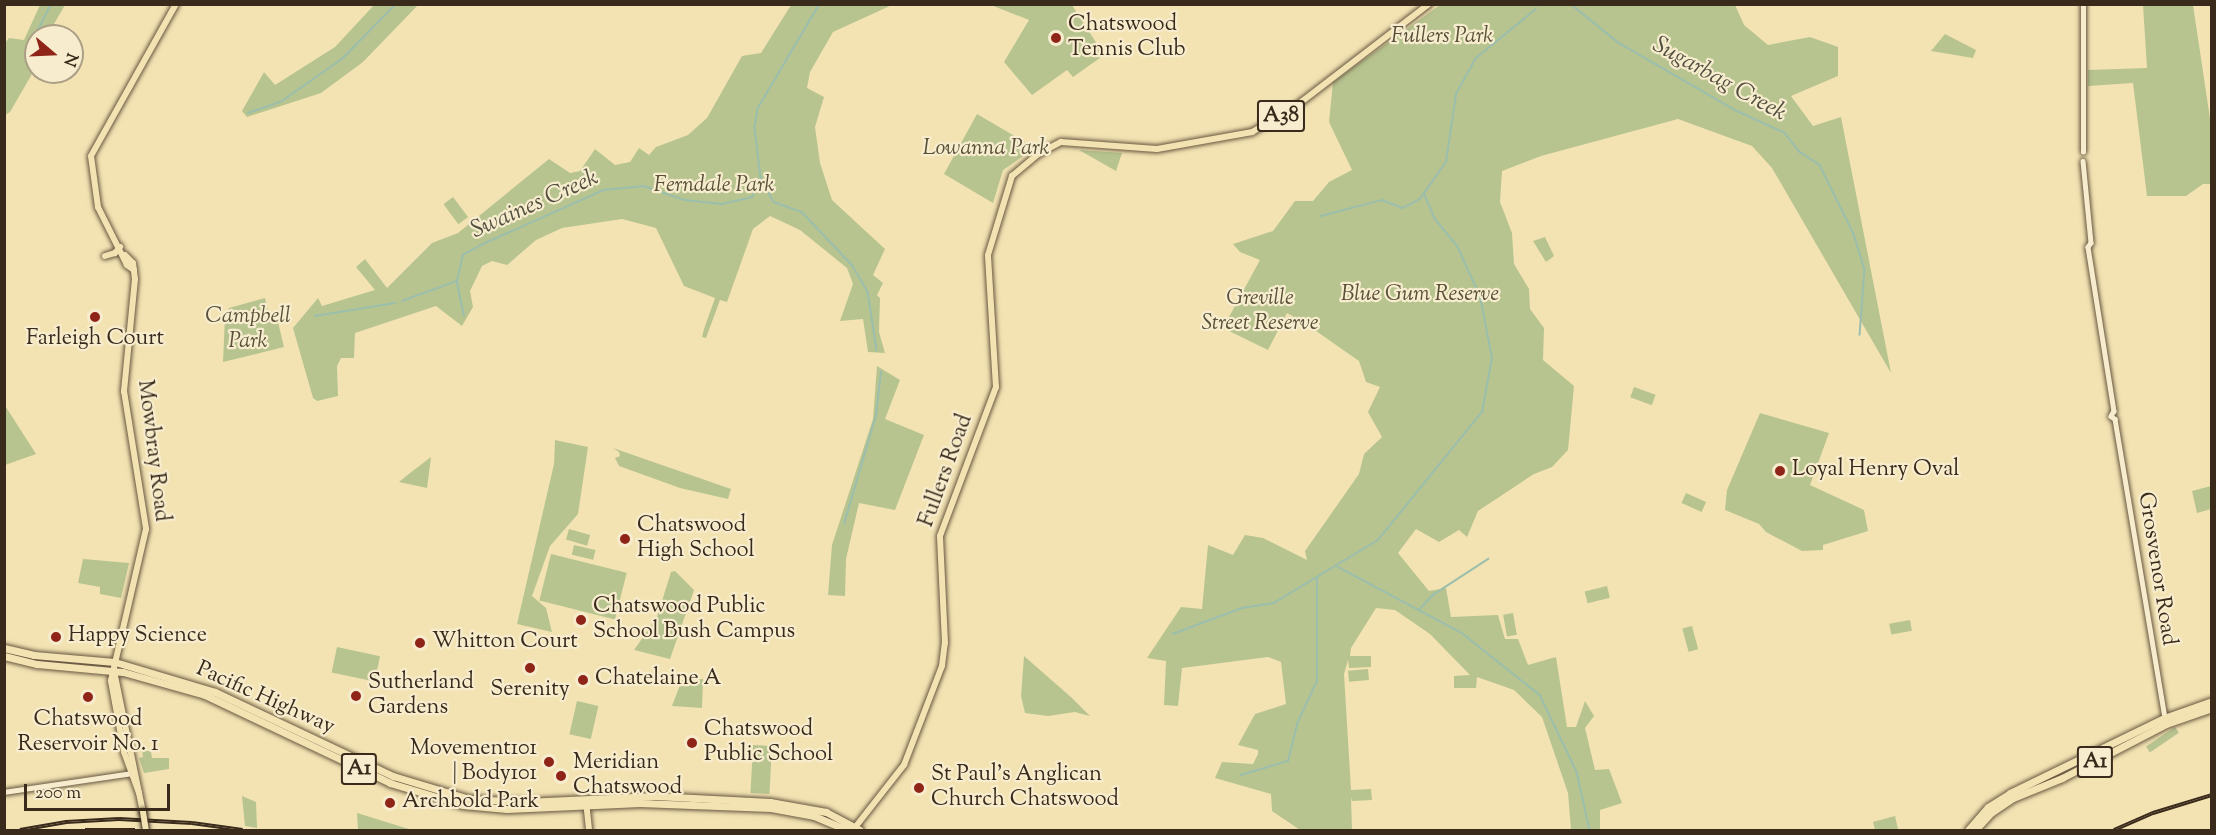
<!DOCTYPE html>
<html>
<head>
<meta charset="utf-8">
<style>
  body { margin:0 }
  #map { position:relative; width:2216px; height:835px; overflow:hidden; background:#f3e3b3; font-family:"Sorts Mill Goudy",serif }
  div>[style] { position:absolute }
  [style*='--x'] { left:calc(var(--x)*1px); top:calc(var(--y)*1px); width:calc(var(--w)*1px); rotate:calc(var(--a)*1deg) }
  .green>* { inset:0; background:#b7c48f; transform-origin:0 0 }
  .stream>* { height:1.5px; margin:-0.75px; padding:0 0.75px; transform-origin:0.75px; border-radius:0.75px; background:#9bbead }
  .roads { filter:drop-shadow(0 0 2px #685841) drop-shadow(0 0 2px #685841) }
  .minor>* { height:4.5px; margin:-2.25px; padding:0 2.25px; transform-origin:2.25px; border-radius:2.25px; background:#f7edce }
  .major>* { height:6px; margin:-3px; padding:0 3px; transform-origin:3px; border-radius:3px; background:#f3e3b3 }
  .highway>* { height:7px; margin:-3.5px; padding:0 3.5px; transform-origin:3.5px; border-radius:3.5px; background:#f3e3b3 }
  .rail>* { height:4px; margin-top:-2px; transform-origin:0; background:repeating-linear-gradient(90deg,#f7edce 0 4.5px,#392a1b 0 9px); box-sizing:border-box; border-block:2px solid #392a1b }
  .bridges { filter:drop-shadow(0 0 2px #392a1b) drop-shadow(0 0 2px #392a1b) }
  .major-bridge>* { height:6px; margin:-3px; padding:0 3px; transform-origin:3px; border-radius:3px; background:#f3e3b3 }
  .dots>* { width:16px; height:16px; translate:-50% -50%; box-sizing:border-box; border:3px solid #f7edce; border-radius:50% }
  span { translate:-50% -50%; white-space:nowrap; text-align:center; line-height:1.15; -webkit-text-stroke:4.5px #f7edce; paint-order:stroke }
  .shield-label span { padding:2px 4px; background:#f7edce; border:2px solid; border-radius:4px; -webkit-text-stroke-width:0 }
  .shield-label { font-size:21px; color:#392a1b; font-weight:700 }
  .poi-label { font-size:22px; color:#392a1b }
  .left { translate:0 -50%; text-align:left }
  .right { translate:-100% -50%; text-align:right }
  .park-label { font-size:22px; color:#585038; font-style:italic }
  .street-label { font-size:22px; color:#392a1b }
  .water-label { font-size:24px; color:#524f40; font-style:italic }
  .frame { position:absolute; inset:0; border:6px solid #392a1b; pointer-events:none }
  .north { position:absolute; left:24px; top:24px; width:60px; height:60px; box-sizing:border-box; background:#f7edce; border:2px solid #ab9f86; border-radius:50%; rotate:109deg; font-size:16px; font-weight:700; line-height:24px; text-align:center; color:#392a1b }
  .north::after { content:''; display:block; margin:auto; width:21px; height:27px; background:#8f2418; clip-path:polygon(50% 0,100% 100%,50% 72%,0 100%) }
  .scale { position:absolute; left:24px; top:784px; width:146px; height:27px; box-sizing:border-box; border:3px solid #392a1b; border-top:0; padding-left:8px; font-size:18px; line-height:21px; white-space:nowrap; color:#392a1b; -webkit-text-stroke:4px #f7edce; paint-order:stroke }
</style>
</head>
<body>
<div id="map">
  <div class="green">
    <div style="clip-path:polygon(375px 4px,418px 5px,363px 62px,321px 93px,247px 117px,242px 111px,264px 72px,275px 85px,335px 47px)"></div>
    <div style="clip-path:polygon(40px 5px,65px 5px,51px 29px,65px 36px,36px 36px,36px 67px,10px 112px,5px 115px,5px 43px,9px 38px,24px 40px)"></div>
    <div style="clip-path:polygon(791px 5px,892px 5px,833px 32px,810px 72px,807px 88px,824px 97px,815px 127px,820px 163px,832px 200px,885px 249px,873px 275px,883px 283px,877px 295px,880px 298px,879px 332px,885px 353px,868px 352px,863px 319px,840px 321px,853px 284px,847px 268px,800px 230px,770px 216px,753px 229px,727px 302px,720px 300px,706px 338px,702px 337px,704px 329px,715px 298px,684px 286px,656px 228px,622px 219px,562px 228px,536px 240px,507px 265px,492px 261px,482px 266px,470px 291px,473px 307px,462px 326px,436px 306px,355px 333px,354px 358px,341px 358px,337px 366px,338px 396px,317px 401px,313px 398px,293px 328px,318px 298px,322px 306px,375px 290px,356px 267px,365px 259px,387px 288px,432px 243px,458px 233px,549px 159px,570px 173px,580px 171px,595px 149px,615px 165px,630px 162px,639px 148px,649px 155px,656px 147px,688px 135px,707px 118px,742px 56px,761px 53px)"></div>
    <div style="clip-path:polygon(991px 5px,1072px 5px,1104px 55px,1073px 77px,1067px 70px,1032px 95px,1004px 62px,1029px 20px)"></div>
    <div style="clip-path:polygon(1440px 5px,1735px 5px,1744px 25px,1768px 45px,1810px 37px,1838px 47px,1838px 76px,1791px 96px,1813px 126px,1841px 117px,1891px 373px,1772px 168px,1752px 146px,1678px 119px,1541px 156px,1502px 171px,1500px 202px,1512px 233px,1514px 264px,1529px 289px,1530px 309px,1544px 328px,1543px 360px,1574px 386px,1568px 450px,1552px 467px,1534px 474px,1478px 511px,1467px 537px,1459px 530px,1439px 542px,1416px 529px,1398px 553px,1429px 591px,1446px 588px,1451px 617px,1498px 615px,1505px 639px,1518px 639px,1528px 665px,1556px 657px,1567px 727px,1576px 727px,1585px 701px,1594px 716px,1585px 728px,1595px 770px,1609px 769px,1622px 803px,1600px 810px,1600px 830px,1571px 830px,1568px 793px,1542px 717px,1514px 690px,1477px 677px,1476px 688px,1454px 688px,1454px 676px,1470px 675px,1430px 634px,1395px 610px,1376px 608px,1351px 648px,1350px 656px,1371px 656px,1371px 667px,1349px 668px,1348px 660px,1344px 674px,1351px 790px,1371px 789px,1372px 800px,1352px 801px,1351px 797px,1352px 830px,1300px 830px,1272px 811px,1271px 794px,1215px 778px,1222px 762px,1253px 764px,1258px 754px,1258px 750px,1238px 745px,1255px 714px,1286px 704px,1281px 662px,1268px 657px,1182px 668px,1178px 706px,1164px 705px,1166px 661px,1147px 658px,1181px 607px,1202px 609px,1208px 545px,1233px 555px,1245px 535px,1263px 538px,1307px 560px,1305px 551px,1359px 474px,1364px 454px,1382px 437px,1368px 412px,1380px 387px,1366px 382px,1359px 361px,1306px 324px,1287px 313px,1268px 350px,1223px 328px,1260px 260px,1240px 252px,1233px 244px,1273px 231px,1295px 201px,1313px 201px,1329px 182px,1352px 170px,1329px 122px,1333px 82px)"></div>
    <div style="clip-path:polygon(2143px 5px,2193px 5px,2211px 125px,2212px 184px,2203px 184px,2186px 196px,2147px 196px,2133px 83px,2088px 86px,2088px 70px,2147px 68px)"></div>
    <div style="clip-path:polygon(1945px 34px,1976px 50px,1973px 58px,1931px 51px)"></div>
    <div style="clip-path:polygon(977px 114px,1035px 148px,1003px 170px,993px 203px,944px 174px)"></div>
    <div style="clip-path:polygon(1079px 150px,1122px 153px,1116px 171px)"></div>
    <div style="left:453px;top:197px;width:25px;height:12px;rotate:53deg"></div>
    <div style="clip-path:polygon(1545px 237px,1554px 256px,1546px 262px,1533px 241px)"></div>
    <div style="clip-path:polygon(265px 298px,269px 316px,276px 314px,284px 347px,223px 362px,225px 317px,229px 308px)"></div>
    <div style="clip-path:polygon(877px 366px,900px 380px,885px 419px,924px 435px,895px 510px,859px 503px,846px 559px,845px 596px,828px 595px,832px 545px,873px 419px)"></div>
    <div style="left:1634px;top:387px;width:23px;height:11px;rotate:20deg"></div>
    <div style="clip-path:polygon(4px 404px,36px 454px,5px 465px,4px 465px)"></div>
    <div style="clip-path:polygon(1760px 413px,1829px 433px,1810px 485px,1864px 510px,1868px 531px,1823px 545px,1823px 550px,1802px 551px,1766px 532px,1759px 524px,1725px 510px,1727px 490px)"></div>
    <div style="clip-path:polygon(555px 440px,588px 447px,578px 514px,550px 546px,532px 596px,546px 608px,552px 632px,517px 624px,554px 464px)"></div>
    <div style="clip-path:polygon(613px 448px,731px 489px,728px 499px,680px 488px,619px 466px,615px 458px,620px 456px,619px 452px)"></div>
    <div style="clip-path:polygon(431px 457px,427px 488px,399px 482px,410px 473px)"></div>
    <div style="clip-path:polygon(2211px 486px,2211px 509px,2197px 513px,2192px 491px)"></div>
    <div style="left:1686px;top:493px;width:22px;height:11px;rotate:24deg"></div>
    <div style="left:569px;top:529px;width:22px;height:11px;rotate:16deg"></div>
    <div style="left:574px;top:545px;width:22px;height:10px;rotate:13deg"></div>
    <div style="left:551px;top:554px;width:78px;height:48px;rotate:14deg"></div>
    <div style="clip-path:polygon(83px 559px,129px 563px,121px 598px,100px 594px,100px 587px,78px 583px)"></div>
    <div style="clip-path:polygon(675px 571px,694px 590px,670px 659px,634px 650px,657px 617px,671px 572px)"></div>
    <div style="left:1607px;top:586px;width:12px;height:23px;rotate:76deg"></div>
    <div style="left:1513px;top:613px;width:22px;height:10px;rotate:80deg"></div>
    <div style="left:1910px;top:620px;width:11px;height:21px;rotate:80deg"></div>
    <div style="left:1692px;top:626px;width:24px;height:10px;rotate:75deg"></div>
    <div style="left:337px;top:647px;width:44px;height:26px;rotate:12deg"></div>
    <div style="clip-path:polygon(1024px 656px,1072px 698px,1090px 716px,1075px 712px,1048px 716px,1025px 713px,1021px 696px)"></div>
    <div style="left:1368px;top:669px;width:11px;height:20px;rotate:85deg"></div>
    <div style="clip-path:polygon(703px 679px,702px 708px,672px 706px,682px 680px)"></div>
    <div style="left:577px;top:701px;width:22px;height:34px;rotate:13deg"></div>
    <div style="left:2175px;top:727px;width:7px;height:35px;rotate:56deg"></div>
    <div style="left:753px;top:745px;width:19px;height:48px;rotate:3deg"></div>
    <div style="clip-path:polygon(142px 751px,151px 751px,152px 758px,169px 758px,169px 769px,144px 773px,139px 758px,143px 757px)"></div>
    <div style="clip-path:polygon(242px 796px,256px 802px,257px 828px,245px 826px)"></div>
    <div style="clip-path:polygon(357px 813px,412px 830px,358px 830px)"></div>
    <div style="clip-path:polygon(1895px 816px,1898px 829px,1875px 830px,1873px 822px)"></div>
  </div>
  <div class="stream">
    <div style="--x:820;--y:4;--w:122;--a:120.6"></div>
    <div style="--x:758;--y:109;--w:19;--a:99"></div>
    <div style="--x:755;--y:128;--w:50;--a:83.2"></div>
    <div style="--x:761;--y:178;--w:27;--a:62"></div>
    <div style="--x:774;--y:202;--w:30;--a:20"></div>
    <div style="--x:802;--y:212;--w:74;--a:46.6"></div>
    <div style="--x:853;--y:266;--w:30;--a:60"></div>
    <div style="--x:868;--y:292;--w:59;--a:81.2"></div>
    <div style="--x:1571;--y:4;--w:62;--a:39.1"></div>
    <div style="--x:1619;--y:43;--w:134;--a:30"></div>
    <div style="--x:1735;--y:110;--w:55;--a:24.7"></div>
    <div style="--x:1785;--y:133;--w:24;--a:52"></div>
    <div style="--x:1800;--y:152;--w:24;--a:33"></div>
    <div style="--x:1820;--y:165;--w:77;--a:63.8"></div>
    <div style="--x:1854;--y:234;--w:37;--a:73"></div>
    <div style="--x:1865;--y:269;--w:66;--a:94.3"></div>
    <div style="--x:1537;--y:6;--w:2;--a:-63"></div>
    <div style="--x:33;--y:40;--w:40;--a:-63.4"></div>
    <div style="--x:248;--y:113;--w:36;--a:-19"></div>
    <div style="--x:282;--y:101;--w:73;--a:-35"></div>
    <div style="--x:342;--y:59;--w:77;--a:-45.5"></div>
    <div style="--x:1321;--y:216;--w:63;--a:-14.7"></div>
    <div style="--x:1382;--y:200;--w:22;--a:21"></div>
    <div style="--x:1403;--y:208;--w:19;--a:-28"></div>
    <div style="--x:1420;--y:199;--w:45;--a:-54.9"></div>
    <div style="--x:1446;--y:162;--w:69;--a:-81.6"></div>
    <div style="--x:1456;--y:94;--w:41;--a:-60.9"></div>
    <div style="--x:1476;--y:58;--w:77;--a:-39.2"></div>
    <div style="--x:457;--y:281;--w:35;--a:78"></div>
    <div style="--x:402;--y:301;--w:59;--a:-20"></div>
    <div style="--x:457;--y:281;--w:27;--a:-77"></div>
    <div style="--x:463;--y:255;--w:23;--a:-29"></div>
    <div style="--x:483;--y:244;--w:133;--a:-24.1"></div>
    <div style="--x:604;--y:190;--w:40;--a:-5.7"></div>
    <div style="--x:644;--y:186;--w:43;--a:18.9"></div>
    <div style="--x:685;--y:200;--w:37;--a:6"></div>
    <div style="--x:722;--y:204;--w:31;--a:-13"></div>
    <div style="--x:752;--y:197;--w:21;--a:-65"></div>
    <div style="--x:315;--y:316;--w:81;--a:-9.2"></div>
    <div style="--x:844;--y:524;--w:114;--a:-73.6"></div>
    <div style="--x:876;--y:415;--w:43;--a:-83.4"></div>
    <div style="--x:1338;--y:567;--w:140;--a:28"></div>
    <div style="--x:1462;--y:633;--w:100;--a:38.5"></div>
    <div style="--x:1540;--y:695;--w:85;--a:64.3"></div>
    <div style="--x:1577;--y:772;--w:59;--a:77.4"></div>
    <div style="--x:1419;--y:610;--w:21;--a:-47"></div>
    <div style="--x:1433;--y:595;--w:66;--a:-33.2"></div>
    <div style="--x:1173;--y:634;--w:74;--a:-20.6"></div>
    <div style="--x:1242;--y:608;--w:32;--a:-9"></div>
    <div style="--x:1274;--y:603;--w:122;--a:-31.2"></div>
    <div style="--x:1378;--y:540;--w:165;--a:-50.9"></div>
    <div style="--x:1482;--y:412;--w:55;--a:-79.5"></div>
    <div style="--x:1492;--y:358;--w:62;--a:-101.1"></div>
    <div style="--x:1480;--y:297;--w:56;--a:-114.3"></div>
    <div style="--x:1457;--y:246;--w:34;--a:-130"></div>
    <div style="--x:1435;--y:220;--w:28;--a:-113"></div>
    <div style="--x:1241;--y:775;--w:49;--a:-16.6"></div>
    <div style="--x:1288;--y:761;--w:38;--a:-76"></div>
    <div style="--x:1297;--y:724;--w:47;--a:-65.1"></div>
    <div style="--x:1317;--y:681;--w:102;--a:-90"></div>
  </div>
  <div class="roads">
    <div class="minor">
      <div style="--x:2083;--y:152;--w:148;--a:-90"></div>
      <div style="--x:2083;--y:161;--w:82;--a:84.4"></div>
      <div style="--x:2091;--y:243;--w:5;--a:127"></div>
      <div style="--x:2088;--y:247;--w:166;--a:81"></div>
      <div style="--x:2114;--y:411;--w:6;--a:121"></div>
      <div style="--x:2111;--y:416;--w:5;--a:37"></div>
      <div style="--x:2115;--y:419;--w:304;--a:80.5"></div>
      <div style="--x:4;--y:792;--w:129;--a:-8.4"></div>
    </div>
    <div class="major">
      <div style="--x:125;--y:255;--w:11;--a:45"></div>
      <div style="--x:133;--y:263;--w:16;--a:83"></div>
      <div style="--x:135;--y:279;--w:113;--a:95.6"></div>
      <div style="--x:124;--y:391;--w:140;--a:80.9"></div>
      <div style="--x:146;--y:529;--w:156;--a:103"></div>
      <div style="--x:111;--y:681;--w:72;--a:79.6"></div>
      <div style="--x:124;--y:752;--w:44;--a:69.9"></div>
      <div style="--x:105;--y:256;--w:10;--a:-17"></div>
      <div style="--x:115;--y:253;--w:8;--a:-50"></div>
      <div style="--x:134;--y:270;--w:9;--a:-144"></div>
      <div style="--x:127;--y:265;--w:65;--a:-116.6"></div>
      <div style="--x:98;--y:207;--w:51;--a:-97.8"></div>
      <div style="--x:91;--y:156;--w:174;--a:-60.8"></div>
      <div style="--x:114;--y:671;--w:144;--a:78.4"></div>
      <div style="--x:586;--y:801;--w:29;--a:84"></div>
      <div style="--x:853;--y:830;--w:83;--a:-51.9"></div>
      <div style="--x:904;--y:765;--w:106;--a:-69"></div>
      <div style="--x:942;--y:666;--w:23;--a:-83"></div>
      <div style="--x:945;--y:643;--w:107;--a:-92.7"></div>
      <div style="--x:940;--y:536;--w:159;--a:-69.4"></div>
      <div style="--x:996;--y:387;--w:132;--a:-93.5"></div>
      <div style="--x:988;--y:255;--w:83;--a:-73.1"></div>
      <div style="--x:1012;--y:176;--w:34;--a:-40"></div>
      <div style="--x:1038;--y:154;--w:26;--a:-28"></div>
      <div style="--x:1061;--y:142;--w:96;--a:4.2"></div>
      <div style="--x:1157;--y:149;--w:97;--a:-10.1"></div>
      <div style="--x:1252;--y:132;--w:46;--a:-29.9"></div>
      <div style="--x:1292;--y:109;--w:173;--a:-37.5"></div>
    </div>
    <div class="highway">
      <div style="--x:4;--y:648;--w:31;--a:13"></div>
      <div style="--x:34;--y:655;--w:81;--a:4.9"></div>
      <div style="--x:115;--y:662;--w:104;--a:16.7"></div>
      <div style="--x:215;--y:692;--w:197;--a:25.3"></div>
      <div style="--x:393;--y:776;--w:79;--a:16.8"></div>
      <div style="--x:469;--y:799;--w:57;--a:3"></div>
      <div style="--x:526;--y:802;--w:129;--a:-2.7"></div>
      <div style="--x:655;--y:796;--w:115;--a:3"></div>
      <div style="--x:770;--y:802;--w:57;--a:10.1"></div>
      <div style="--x:826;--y:812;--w:38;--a:28"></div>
      <div style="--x:4;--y:656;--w:34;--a:14"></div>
      <div style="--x:37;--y:664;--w:86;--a:5.3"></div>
      <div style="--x:123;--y:672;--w:85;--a:15.7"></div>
      <div style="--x:205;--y:695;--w:205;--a:25.4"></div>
      <div style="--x:390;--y:783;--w:76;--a:16.8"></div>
      <div style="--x:463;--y:805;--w:44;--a:5.2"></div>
      <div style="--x:507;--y:809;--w:133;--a:-2.6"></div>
      <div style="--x:640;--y:803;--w:131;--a:2.2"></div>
      <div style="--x:771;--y:808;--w:44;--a:10.5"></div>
      <div style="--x:814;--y:816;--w:36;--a:23"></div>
      <div style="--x:1968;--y:830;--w:30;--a:-49"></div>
      <div style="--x:1988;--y:807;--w:26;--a:-32"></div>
      <div style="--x:2010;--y:793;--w:171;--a:-26"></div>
      <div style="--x:2164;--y:718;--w:51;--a:-19.5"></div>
      <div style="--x:1975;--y:830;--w:25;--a:-47"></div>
      <div style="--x:1992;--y:812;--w:25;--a:-34"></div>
      <div style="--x:2013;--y:798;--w:53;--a:-22.2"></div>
      <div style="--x:2062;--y:778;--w:117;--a:-27.4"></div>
      <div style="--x:2166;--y:724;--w:49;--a:-19.2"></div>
    </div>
  </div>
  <div class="rail">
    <div style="--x:20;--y:830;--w:47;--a:-9.9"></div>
    <div style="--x:66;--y:822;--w:53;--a:-3.2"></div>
    <div style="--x:119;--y:819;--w:73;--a:3.1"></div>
    <div style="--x:192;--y:823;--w:51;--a:7.8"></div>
    <div style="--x:85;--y:830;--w:50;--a:0"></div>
    <div style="--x:2114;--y:830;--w:43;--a:-23.6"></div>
    <div style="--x:2153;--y:813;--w:62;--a:-17"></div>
  </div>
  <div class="bridges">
    <div class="major-bridge">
      <div style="--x:143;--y:812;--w:18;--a:81"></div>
    </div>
  </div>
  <div class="dots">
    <div style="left:1056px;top:38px;background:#8f2418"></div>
    <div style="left:95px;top:317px;background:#8f2418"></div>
    <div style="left:1780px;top:471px;background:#8f2418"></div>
    <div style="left:625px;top:539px;background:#8f2418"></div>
    <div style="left:581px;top:620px;background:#8f2418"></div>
    <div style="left:56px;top:637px;background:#8f2418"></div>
    <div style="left:420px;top:643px;background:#8f2418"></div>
    <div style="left:530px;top:668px;background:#8f2418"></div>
    <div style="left:583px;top:680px;background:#8f2418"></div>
    <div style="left:356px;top:696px;background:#8f2418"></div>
    <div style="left:88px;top:697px;background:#8f2418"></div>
    <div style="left:692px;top:743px;background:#8f2418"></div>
    <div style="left:549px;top:762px;background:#8f2418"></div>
    <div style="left:561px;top:776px;background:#8f2418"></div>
    <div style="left:919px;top:788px;background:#8f2418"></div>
    <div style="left:390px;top:803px;background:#8f2418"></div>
  </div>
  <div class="shield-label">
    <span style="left:1281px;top:116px">A38</span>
    <span style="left:2095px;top:762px">A1</span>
    <span style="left:359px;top:769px">A1</span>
  </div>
  <div class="poi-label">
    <span class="left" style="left:1068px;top:38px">Chatswood<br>Tennis Club</span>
    <span style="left:95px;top:340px">Farleigh Court</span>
    <span class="left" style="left:1792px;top:471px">Loyal Henry Oval</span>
    <span class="left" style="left:637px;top:539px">Chatswood<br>High School</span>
    <span class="left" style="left:593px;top:620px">Chatswood Public<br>School Bush Campus</span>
    <span class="left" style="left:68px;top:637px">Happy Science</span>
    <span class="left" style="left:432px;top:643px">Whitton Court</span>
    <span class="left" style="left:595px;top:680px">Chatelaine A</span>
    <span class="left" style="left:368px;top:696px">Sutherland<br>Gardens</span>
    <span style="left:530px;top:691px">Serenity</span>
    <span style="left:88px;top:733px">Chatswood<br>Reservoir No. 1</span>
    <span class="left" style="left:704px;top:743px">Chatswood<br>Public School</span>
    <span class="right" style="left:537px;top:762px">Movement101<br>| Body101</span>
    <span class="left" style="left:573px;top:776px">Meridian<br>Chatswood</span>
    <span class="left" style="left:931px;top:788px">St Paul's Anglican<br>Church Chatswood</span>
    <span class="left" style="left:402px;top:803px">Archbold Park</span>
  </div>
  <div class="park-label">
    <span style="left:1442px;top:38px">Fullers Park</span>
    <span style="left:986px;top:150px">Lowanna Park</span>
    <span style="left:714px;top:187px">Ferndale Park</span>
    <span style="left:1420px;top:296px">Blue Gum Reserve</span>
    <span style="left:1260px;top:312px">Greville<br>Street Reserve</span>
    <span style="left:248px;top:330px">Campbell<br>Park</span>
  </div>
  <div class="street-label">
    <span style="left:152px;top:451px;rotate:83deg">Mowbray Road</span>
    <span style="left:947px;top:471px;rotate:-70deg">Fullers Road</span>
    <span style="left:2156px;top:569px;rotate:81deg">Grosvenor Road</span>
    <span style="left:265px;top:699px;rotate:24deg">Pacific Highway</span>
  </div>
  <div class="water-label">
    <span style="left:1719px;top:80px;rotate:29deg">Sugarbag Creek</span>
    <span style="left:535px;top:205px;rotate:-24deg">Swaines Creek</span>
  </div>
  <div class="frame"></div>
  <div class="north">N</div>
  <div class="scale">200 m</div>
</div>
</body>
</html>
